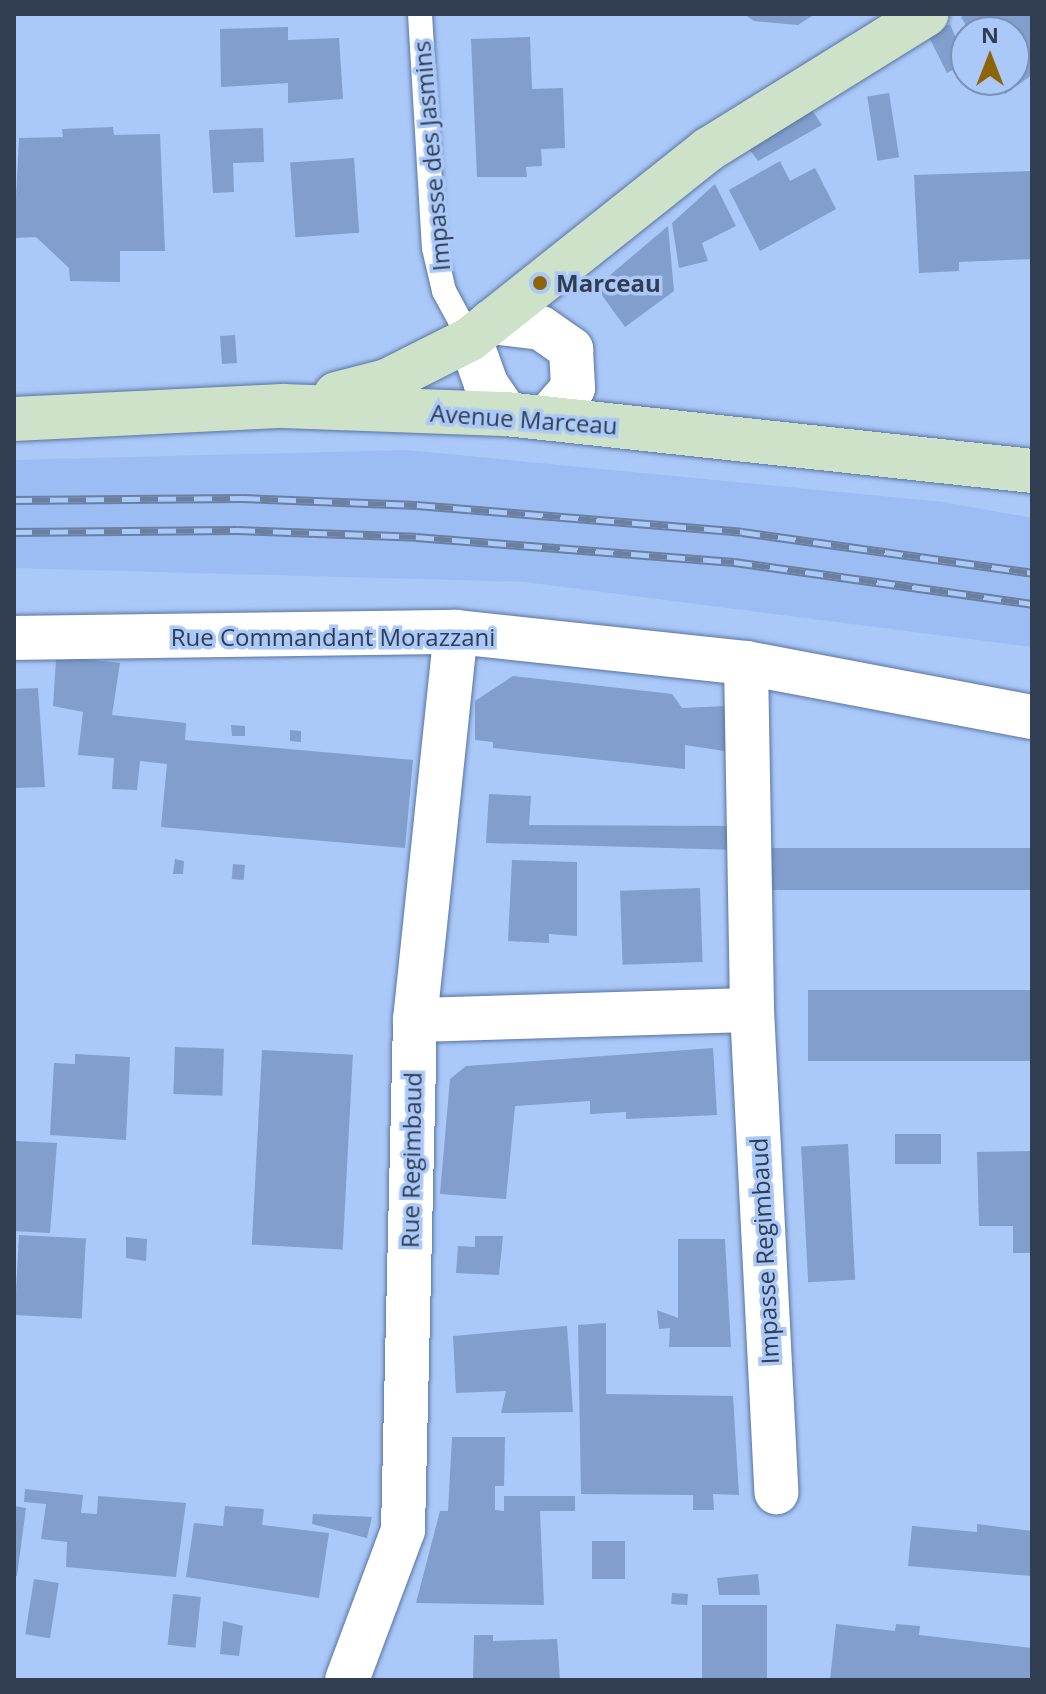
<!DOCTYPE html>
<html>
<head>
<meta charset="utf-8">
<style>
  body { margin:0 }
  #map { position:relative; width:1046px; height:1694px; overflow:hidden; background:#aac8f8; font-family:"Open Sans",sans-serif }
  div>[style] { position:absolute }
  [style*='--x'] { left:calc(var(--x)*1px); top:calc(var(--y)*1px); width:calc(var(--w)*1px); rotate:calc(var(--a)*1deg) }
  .built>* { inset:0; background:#9cbdf3 }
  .building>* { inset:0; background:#819ecc; transform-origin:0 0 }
  .roads { filter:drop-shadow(0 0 2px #5a75a1) drop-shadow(0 0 2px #5a75a1) }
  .lane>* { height:24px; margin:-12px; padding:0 12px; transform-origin:12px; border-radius:12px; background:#fff }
  .street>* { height:44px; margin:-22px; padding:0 22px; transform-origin:22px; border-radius:22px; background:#fff }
  .secondary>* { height:44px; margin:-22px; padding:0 22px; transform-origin:22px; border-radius:22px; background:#cde2c8 }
  .rail>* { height:9px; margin-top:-4.5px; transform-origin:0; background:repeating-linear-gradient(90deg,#aac8f8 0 18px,#6b80a1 0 36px); box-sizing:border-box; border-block:2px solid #6b80a1 }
  .dots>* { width:22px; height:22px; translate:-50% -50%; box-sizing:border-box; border:4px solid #aac8f8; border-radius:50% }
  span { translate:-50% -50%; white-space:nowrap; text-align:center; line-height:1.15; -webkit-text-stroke:7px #aac8f8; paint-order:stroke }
  .street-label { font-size:24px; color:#313d51 }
  .poi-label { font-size:24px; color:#313d51; font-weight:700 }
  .left { translate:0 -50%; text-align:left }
  .frame { position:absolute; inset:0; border:16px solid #313d51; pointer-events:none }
  .north { position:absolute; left:950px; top:16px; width:80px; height:80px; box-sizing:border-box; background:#aac8f8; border:2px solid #7a90b5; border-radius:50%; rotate:0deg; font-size:22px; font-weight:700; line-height:32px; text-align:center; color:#313d51 }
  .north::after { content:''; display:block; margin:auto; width:28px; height:36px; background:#8d6408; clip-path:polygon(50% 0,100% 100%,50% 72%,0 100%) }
</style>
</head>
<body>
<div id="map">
  <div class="built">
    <div style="clip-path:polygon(406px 450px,943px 502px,1032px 518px,1032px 647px,525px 582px,14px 568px,14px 460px)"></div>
  </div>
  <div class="building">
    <div style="clip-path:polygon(744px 14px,815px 14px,798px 25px,754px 21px)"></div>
    <div style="clip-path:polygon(966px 14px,1032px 14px,1032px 75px,1005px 94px,997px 80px,1014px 80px,1014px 32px,970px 32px,961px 17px)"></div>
    <div style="clip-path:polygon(950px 24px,966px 63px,947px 73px,929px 37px)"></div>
    <div style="clip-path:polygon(288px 27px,288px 40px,339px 38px,343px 99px,288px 103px,288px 83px,221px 87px,220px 29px)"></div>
    <div style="clip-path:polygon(530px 37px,532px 89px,563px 88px,565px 148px,541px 149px,542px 166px,526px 167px,527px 177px,477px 177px,471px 39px)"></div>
    <div style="left:889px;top:93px;width:65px;height:22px;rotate:81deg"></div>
    <div style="clip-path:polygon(812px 110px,822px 125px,758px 161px,749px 149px)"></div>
    <div style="clip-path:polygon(113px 127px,114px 135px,160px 134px,165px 251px,120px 251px,120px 282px,70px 281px,69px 268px,36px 237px,14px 238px,19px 138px,63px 137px,62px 129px)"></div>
    <div style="clip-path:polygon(263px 128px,264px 162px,233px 163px,234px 192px,213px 193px,209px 130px)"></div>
    <div style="left:354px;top:158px;width:75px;height:64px;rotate:86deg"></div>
    <div style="clip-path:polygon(780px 161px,790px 181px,815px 168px,836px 209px,760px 251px,729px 190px)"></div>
    <div style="clip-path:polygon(1032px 171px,1032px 259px,959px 262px,959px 271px,919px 273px,914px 175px)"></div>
    <div style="clip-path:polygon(715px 184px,736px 226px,702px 243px,708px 261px,679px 268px,672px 223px)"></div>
    <div style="clip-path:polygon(668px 226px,674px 291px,625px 327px,596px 287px)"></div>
    <div style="left:235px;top:335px;width:28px;height:15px;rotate:86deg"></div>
    <div style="clip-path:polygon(83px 659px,120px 663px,112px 715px,186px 723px,185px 740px,413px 760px,405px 848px,161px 827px,167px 764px,140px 761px,137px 790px,112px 789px,114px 758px,78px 755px,83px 712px,53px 706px,56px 660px)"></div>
    <div style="clip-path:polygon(513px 676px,672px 694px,682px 708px,727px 706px,731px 752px,685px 745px,685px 769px,493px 748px,493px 742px,475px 740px,475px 701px)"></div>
    <div style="clip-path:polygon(38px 688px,45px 787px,14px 788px,14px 689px)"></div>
    <div style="clip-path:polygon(231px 725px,245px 726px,245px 736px,232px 736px)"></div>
    <div style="clip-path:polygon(290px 730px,301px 731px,301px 742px,290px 741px)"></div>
    <div style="clip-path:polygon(489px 794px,531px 796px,529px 825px,737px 826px,739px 850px,486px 843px)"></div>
    <div style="left:1032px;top:848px;width:42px;height:271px;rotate:90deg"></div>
    <div style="clip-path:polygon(175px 859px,184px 861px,183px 874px,173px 874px)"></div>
    <div style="clip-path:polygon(512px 860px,577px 862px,577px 936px,549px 934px,549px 943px,508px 941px)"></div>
    <div style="left:233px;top:864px;width:12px;height:15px;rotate:5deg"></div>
    <div style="left:700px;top:888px;width:74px;height:80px;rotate:88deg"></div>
    <div style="left:1032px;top:990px;width:71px;height:224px;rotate:90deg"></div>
    <div style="left:175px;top:1047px;width:49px;height:47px;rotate:2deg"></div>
    <div style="clip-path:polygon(713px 1048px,717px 1115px,626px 1119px,626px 1112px,590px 1114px,590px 1101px,515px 1106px,506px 1199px,440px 1194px,450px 1079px,466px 1066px)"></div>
    <div style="left:262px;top:1050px;width:91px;height:195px;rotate:3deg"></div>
    <div style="clip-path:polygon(75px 1054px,130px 1057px,126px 1140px,50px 1135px,54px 1063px,75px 1064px)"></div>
    <div style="left:895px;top:1134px;width:46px;height:30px"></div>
    <div style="clip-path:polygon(14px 1141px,57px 1143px,50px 1233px,14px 1231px)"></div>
    <div style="left:848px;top:1144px;width:136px;height:47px;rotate:87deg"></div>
    <div style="clip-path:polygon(1032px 1151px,1032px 1253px,1013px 1253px,1013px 1226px,979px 1226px,977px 1152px)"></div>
    <div style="left:19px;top:1235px;width:67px;height:80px;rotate:3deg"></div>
    <div style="clip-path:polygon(475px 1236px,503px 1236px,499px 1275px,456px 1273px,458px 1246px,475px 1247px)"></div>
    <div style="clip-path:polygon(126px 1237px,147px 1239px,146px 1261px,126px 1258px)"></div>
    <div style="clip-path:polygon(678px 1239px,725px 1239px,731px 1347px,669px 1347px,670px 1328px,659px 1329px,657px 1310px,678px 1318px)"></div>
    <div style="clip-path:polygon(606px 1323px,606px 1394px,733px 1396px,739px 1495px,713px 1494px,714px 1510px,693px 1510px,693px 1495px,581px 1494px,578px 1325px)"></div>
    <div style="clip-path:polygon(567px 1326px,573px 1412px,501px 1413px,506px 1391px,456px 1393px,453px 1336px)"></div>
    <div style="clip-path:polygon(452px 1437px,505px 1437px,504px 1486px,495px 1486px,495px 1510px,504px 1511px,504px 1496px,575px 1496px,575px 1511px,540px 1511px,544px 1605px,416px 1603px,440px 1511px,448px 1511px)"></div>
    <div style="clip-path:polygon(25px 1489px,83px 1495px,81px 1513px,97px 1514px,98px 1496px,186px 1503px,176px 1577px,66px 1567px,67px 1542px,41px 1539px,46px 1504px,24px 1502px)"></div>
    <div style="clip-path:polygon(14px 1506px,26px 1508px,17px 1576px,14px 1576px)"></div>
    <div style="clip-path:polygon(225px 1506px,264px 1509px,262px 1525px,329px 1533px,319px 1598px,186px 1577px,194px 1523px,223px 1526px)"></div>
    <div style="clip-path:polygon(313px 1514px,372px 1517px,367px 1538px,312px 1524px)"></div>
    <div style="clip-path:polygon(977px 1524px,1032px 1531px,1031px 1576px,908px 1566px,912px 1526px,977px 1532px)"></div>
    <div style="left:625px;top:1541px;width:38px;height:33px;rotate:90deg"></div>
    <div style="clip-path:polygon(758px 1574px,760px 1595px,719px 1595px,717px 1578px)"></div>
    <div style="left:34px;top:1579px;width:25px;height:56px;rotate:9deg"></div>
    <div style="left:672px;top:1593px;width:16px;height:11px;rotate:4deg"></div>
    <div style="left:173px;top:1594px;width:28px;height:51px;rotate:6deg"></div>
    <div style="left:702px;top:1605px;width:65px;height:75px"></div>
    <div style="clip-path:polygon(223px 1621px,243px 1626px,239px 1656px,220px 1654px)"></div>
    <div style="clip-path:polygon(836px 1624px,895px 1631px,896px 1624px,920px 1626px,919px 1635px,1032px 1648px,1032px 1680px,830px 1680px)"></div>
    <div style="clip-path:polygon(474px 1635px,493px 1635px,493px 1641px,557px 1639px,560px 1680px,473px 1678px)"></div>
  </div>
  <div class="roads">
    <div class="lane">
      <div style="--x:420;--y:14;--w:234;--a:86.6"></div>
      <div style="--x:434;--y:248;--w:44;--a:76.9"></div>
      <div style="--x:444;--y:291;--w:55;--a:61.6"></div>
    </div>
    <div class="street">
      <div style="--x:491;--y:322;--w:50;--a:6.8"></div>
      <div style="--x:541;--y:328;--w:37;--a:35"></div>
      <div style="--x:571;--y:349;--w:39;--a:87"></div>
      <div style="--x:573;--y:388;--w:40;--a:131"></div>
      <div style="--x:470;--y:339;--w:48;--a:70.4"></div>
      <div style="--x:486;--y:384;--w:36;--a:56"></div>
      <div style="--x:14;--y:638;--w:442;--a:-0.8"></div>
      <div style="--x:456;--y:632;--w:292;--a:6.1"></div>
      <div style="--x:746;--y:663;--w:291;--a:10.7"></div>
      <div style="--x:746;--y:663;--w:347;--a:89"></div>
      <div style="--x:752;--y:1010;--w:483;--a:87.1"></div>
      <div style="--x:415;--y:1020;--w:337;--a:-1.7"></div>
      <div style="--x:347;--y:1680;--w:160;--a:-69.5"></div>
      <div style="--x:403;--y:1530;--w:510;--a:-88.65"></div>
      <div style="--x:415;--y:1020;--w:390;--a:-84"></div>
    </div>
    <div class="secondary">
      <div style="--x:336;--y:394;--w:53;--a:-14.3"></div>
      <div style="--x:387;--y:381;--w:93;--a:-26.8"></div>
      <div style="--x:470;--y:339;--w:305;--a:-38.5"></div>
      <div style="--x:709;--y:149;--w:256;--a:-31.8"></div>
      <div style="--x:14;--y:419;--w:269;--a:-2.8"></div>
      <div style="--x:283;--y:406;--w:223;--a:2.1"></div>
      <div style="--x:506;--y:414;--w:529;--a:6.18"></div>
    </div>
  </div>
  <div class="rail">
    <div style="--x:14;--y:500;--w:228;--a:-0.5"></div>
    <div style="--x:242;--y:498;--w:175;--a:2.3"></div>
    <div style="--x:417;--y:505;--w:326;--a:4.7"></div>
    <div style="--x:742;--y:532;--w:293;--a:8"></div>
    <div style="--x:14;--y:532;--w:223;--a:-0.5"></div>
    <div style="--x:237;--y:530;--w:179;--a:2.2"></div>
    <div style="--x:416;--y:537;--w:319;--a:4.5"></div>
    <div style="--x:734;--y:562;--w:301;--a:8"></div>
  </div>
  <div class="dots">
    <div style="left:540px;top:283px;background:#8d6408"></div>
  </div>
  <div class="street-label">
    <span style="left:431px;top:156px;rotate:-95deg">Impasse des Jasmins</span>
    <span style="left:524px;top:419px;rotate:4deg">Avenue Marceau</span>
    <span style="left:333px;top:637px">Rue Commandant Morazzani</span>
    <span style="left:411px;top:1160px;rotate:-89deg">Rue Regimbaud</span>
    <span style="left:764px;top:1251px;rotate:-93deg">Impasse Regimbaud</span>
  </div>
  <div class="poi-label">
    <span class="left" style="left:556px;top:283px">Marceau</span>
  </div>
  <div class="frame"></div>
  <div class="north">N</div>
</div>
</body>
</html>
